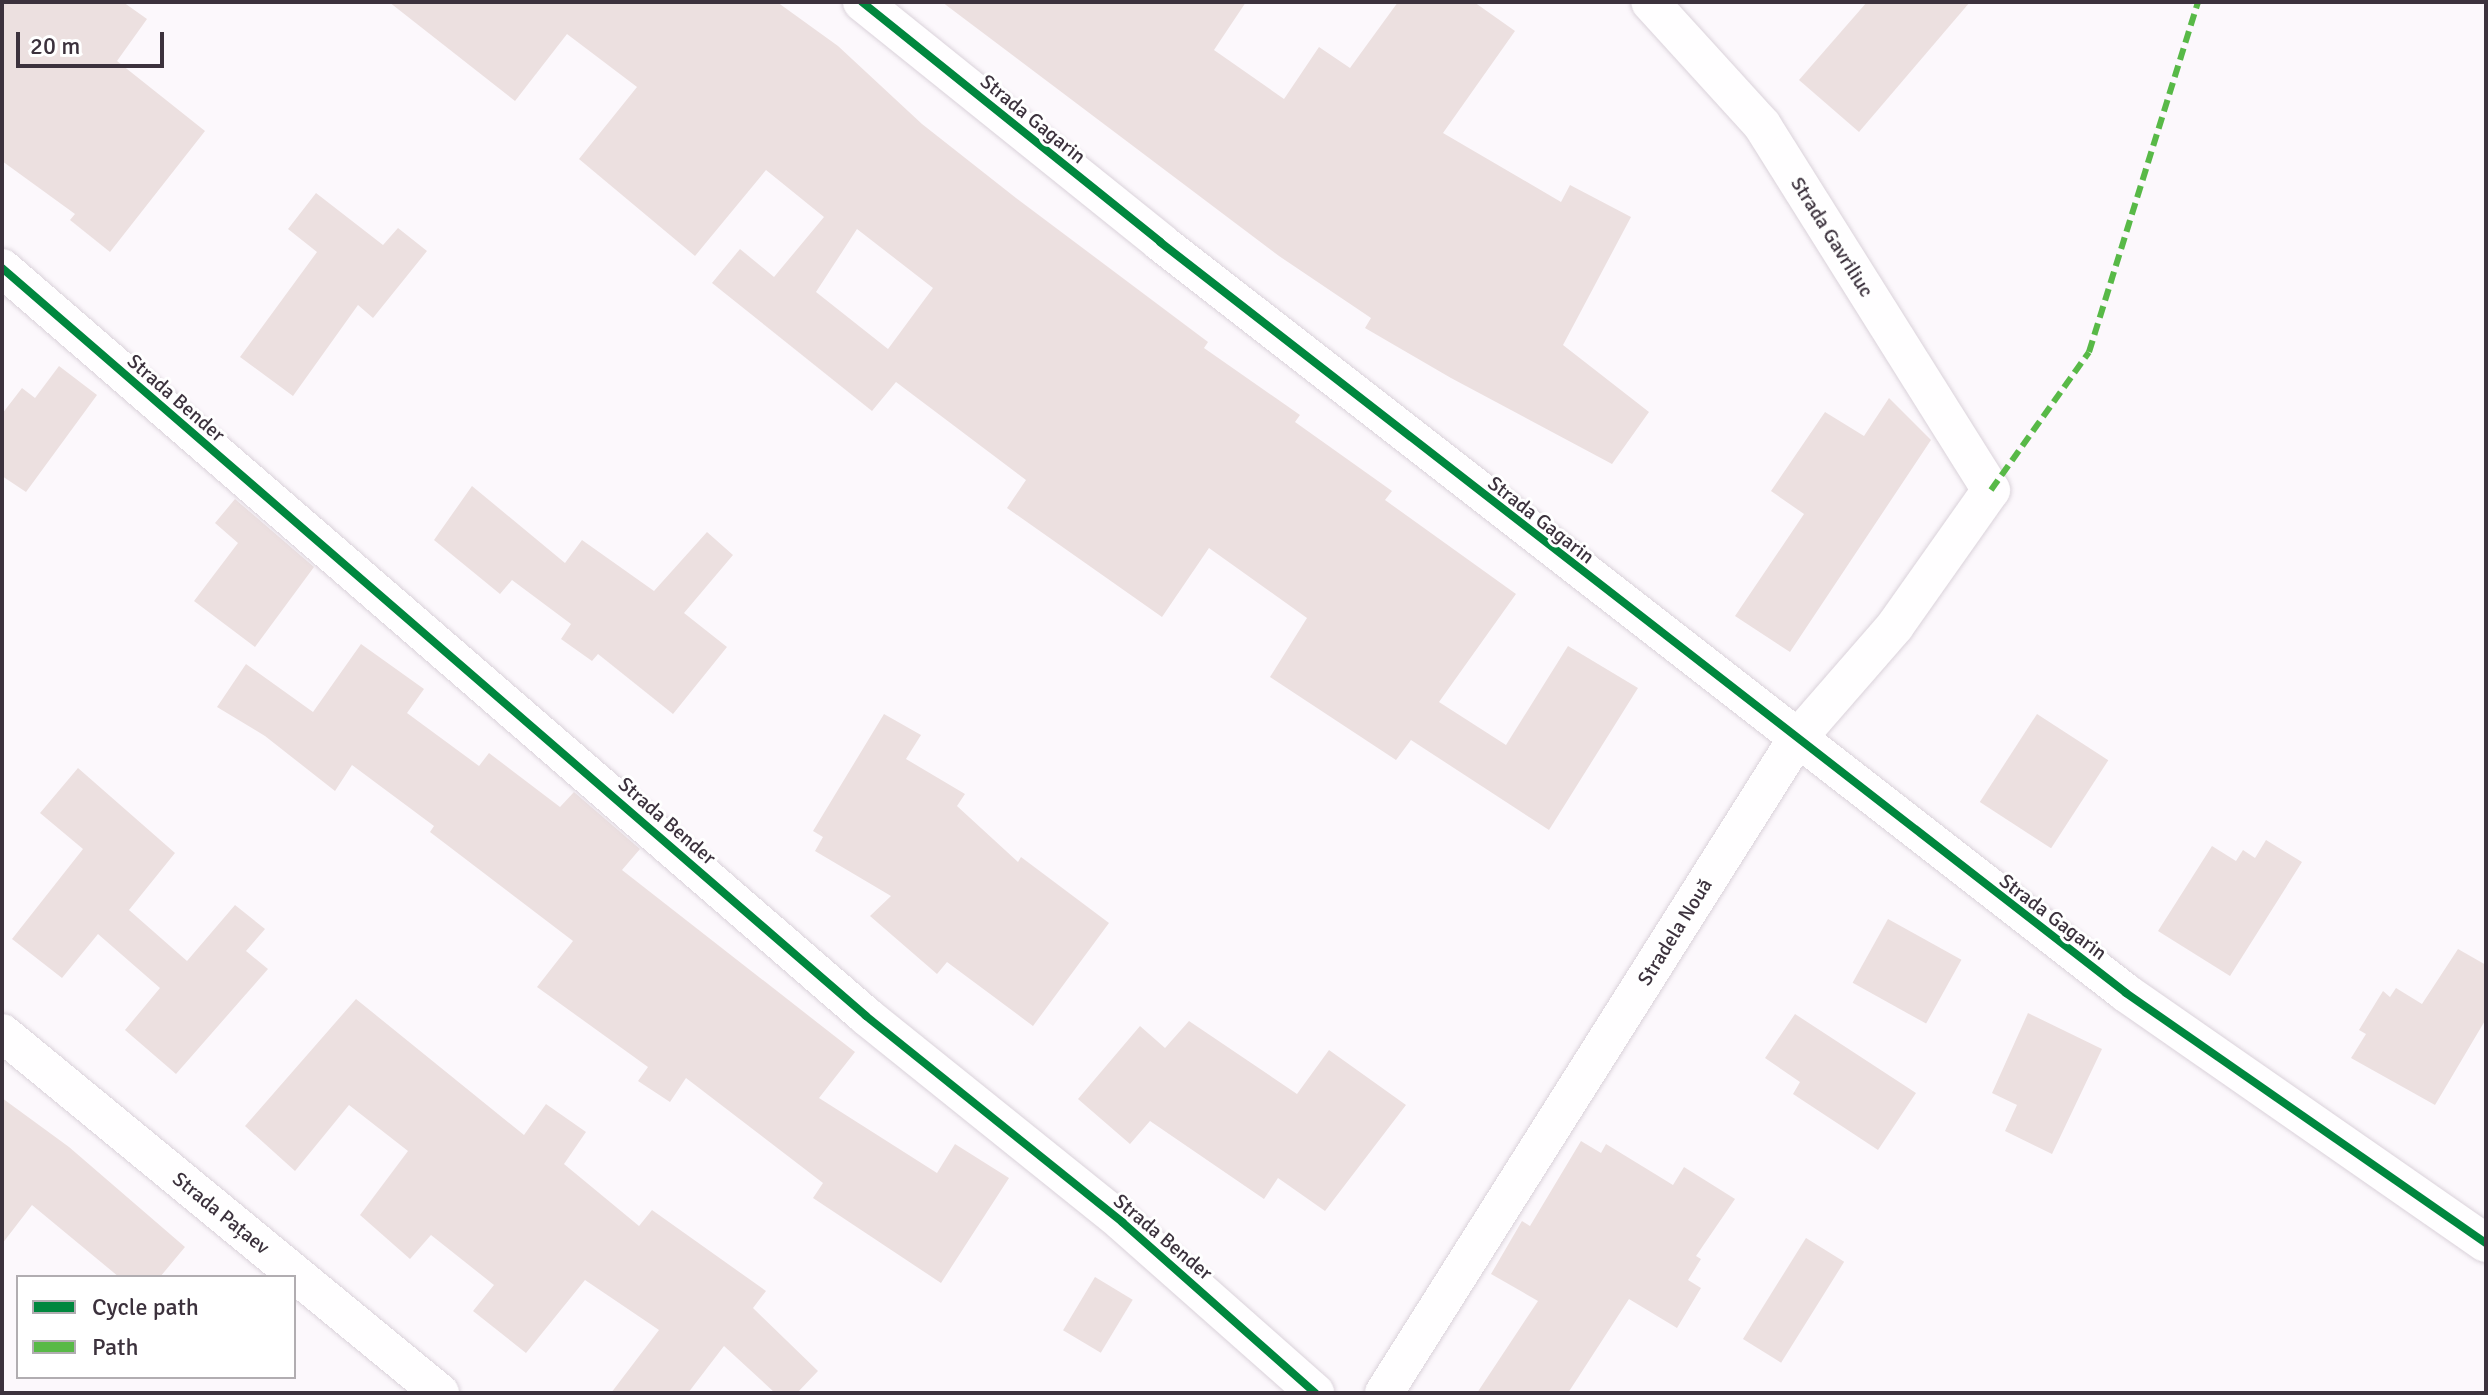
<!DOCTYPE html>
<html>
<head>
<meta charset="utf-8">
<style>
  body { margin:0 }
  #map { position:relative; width:2488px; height:1395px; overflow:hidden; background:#fcf8fc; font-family:Signika,sans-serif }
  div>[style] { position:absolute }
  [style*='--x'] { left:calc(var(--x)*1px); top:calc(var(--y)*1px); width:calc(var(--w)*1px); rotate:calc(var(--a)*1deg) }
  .building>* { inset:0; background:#ece0e0; transform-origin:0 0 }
  .roads { filter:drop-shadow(0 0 2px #dad2da) drop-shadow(0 0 2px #dad2da) }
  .street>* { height:38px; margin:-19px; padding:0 19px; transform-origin:19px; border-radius:19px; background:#fffeff }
  .quiet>* { height:6px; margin-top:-3px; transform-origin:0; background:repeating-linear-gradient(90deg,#58b947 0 12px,transparent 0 18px) }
  .cycleway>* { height:8px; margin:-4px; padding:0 4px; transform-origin:4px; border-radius:4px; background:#00873e }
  span { translate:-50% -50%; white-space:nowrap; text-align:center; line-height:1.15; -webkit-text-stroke:6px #fff; paint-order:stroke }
  .street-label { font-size:20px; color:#3c323d }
  .frame { position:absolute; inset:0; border:4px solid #3c323d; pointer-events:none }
  .legend { position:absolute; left:16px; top:1275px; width:280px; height:104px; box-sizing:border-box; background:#fff; border:2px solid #b1adb1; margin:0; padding:10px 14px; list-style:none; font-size:24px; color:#3c323d }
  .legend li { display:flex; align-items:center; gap:16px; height:40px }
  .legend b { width:40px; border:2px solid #b1adb1 }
  .scale { position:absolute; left:16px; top:32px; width:148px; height:36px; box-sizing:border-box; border:4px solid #3c323d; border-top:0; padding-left:10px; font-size:24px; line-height:28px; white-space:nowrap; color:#3c323d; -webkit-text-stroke:6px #fff; paint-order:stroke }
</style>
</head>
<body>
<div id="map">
  <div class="building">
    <div style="clip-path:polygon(2px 2px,123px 2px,147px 19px,117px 61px,205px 131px,110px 252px,70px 220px,75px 214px,2px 161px)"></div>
    <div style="clip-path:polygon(evenodd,389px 2px,777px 2px,838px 46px,922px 124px,1016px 198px,1208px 342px,1204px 348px,1300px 415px,1295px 422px,1392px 491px,1385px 500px,1516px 594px,1439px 702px,1506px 745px,1568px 646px,1638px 688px,1549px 830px,1411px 740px,1396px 760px,1270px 677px,1307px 618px,1209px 548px,1162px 617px,1007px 508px,1026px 480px,896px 382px,872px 411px,712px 283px,740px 249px,774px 277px,824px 217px,766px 170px,695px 256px,579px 159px,637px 87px,567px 34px,515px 101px,389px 2px,857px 229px,933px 288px,888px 349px,816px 292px,857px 229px)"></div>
    <div style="clip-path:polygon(942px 2px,1246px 2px,1214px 50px,1284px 99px,1319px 47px,1350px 68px,1398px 2px,1474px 2px,1515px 31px,1443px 133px,1561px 202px,1570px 185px,1631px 217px,1563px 345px,1649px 412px,1612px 464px,1451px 378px,1365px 328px,1371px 318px,1279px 256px)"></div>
    <div style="clip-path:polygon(1867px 2px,1970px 2px,1859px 132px,1799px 80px)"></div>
    <div style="clip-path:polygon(316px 193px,383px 245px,398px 228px,427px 251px,373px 318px,358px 305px,293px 396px,240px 357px,317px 252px,288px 229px)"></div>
    <div style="clip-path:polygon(59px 366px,97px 395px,26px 492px,2px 476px,2px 414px,22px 388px,35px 398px)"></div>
    <div style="clip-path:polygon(1889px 398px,1931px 440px,1790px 652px,1735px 616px,1804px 514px,1771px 491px,1825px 412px,1864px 436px)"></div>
    <div style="clip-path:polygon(472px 486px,565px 563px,582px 540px,654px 591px,707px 532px,733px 555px,684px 613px,727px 647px,673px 714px,598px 654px,592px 661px,561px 639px,571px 624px,512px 580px,500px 594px,434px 540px)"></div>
    <div style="clip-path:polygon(235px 499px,314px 567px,255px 647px,194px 601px,238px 543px,215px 523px)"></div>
    <div style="clip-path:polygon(361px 644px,424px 689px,407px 713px,479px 766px,489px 753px,560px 807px,574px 792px,640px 849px,622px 870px,855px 1052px,819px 1098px,937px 1173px,955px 1144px,1009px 1178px,941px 1283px,813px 1198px,823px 1183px,686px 1078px,670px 1102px,638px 1081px,648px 1067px,537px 987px,573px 941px,430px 832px,434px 826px,352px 765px,335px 791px,265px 736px,217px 707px,246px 664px,313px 712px)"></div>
    <div style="clip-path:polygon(884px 714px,921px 735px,906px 759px,965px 794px,957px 806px,1018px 862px,1021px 857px,1109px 923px,1033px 1026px,947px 962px,937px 974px,870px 916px,891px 896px,815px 851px,823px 837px,813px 831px)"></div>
    <div style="left:2037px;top:714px;width:85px;height:105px;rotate:33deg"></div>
    <div style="clip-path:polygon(78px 768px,175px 853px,129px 910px,187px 961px,235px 905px,265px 929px,246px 951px,268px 969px,176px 1074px,125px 1030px,160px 988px,98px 934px,62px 978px,12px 939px,83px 849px,40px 813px)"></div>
    <div style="clip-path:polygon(2266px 840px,2302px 862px,2230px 976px,2158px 931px,2212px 846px,2236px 861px,2243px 850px,2255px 858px)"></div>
    <div style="left:1888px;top:919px;width:84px;height:73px;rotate:29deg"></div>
    <div style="clip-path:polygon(2458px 949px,2486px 965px,2486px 1019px,2435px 1105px,2351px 1058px,2366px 1034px,2359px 1030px,2383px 991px,2390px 997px,2396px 988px,2422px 1004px)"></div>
    <div style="clip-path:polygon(356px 999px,524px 1135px,546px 1104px,586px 1132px,564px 1164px,639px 1226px,652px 1210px,766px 1291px,753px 1308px,818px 1371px,797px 1393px,775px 1393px,724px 1346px,688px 1393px,611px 1393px,659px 1330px,585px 1280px,526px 1353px,473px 1311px,494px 1285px,431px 1235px,410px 1259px,360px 1215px,408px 1151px,349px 1105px,295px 1171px,245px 1126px)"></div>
    <div style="clip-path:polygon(2028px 1013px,2102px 1049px,2052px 1154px,2005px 1131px,2017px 1105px,1992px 1093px)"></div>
    <div style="clip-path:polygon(1795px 1014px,1916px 1093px,1878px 1150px,1793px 1094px,1800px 1082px,1765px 1058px)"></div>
    <div style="clip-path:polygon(1189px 1021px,1297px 1094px,1329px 1050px,1406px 1105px,1325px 1211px,1278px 1178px,1264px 1199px,1150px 1121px,1130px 1144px,1078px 1099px,1140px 1026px,1165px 1048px)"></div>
    <div style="clip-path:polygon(2px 1098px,69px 1147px,185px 1247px,160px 1277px,119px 1277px,32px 1205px,2px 1244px)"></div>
    <div style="clip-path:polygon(1581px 1141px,1601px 1153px,1606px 1144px,1673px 1185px,1684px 1167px,1735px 1199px,1696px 1256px,1701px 1259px,1688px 1280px,1701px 1288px,1677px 1328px,1629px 1299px,1568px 1393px,1477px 1393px,1538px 1301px,1491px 1274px,1522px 1221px,1530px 1226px)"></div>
    <div style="left:1806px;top:1238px;width:45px;height:119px;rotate:32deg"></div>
    <div style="left:1095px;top:1277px;width:44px;height:62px;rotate:31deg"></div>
  </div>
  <div class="roads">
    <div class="street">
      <div style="--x:862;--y:2;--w:383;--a:38.8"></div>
      <div style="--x:1160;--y:242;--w:1224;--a:37.86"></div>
      <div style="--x:2126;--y:993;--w:438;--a:34.8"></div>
      <div style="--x:2;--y:268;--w:1143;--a:40.88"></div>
      <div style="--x:866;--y:1016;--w:329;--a:38.8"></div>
      <div style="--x:1122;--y:1222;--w:258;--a:41.5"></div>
      <div style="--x:2;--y:1033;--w:567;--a:39.42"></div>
      <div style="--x:1384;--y:1393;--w:772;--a:-57.75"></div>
      <div style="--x:1796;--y:740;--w:151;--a:-49"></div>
      <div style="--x:1895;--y:626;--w:166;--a:-54.8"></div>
      <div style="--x:1991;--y:490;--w:431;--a:-122.1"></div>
      <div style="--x:1762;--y:125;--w:166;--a:-132.3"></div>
    </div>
  </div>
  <div class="quiet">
    <div style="--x:1991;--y:490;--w:169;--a:-54.6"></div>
    <div style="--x:2089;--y:352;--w:367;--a:-72.7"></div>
  </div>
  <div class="cycleway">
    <div style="--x:862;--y:2;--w:383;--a:38.8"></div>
    <div style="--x:1160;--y:242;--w:1224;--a:37.86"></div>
    <div style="--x:2126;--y:993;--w:438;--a:34.8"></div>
    <div style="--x:2;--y:268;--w:1143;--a:40.88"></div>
    <div style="--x:866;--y:1016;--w:329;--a:38.8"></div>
    <div style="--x:1122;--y:1222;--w:258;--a:41.5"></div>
  </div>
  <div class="street-label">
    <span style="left:1033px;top:119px;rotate:39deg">Strada Gagarin</span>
    <span style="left:1832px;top:237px;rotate:58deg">Strada Gavriliuc</span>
    <span style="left:176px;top:398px;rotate:41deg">Strada Bender</span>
    <span style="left:1541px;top:520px;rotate:38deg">Strada Gagarin</span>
    <span style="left:667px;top:821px;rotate:41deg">Strada Bender</span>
    <span style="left:2053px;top:917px;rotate:37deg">Strada Gagarin</span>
    <span style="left:1675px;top:932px;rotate:-58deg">Stradela Nouă</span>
    <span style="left:221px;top:1213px;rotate:39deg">Strada Pațaev</span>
    <span style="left:1163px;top:1237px;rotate:40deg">Strada Bender</span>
  </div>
  <div class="frame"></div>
  <ul class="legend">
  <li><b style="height:10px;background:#00873e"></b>Cycle path</li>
  <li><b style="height:10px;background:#58b947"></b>Path</li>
  </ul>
  <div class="scale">20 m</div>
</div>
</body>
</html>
